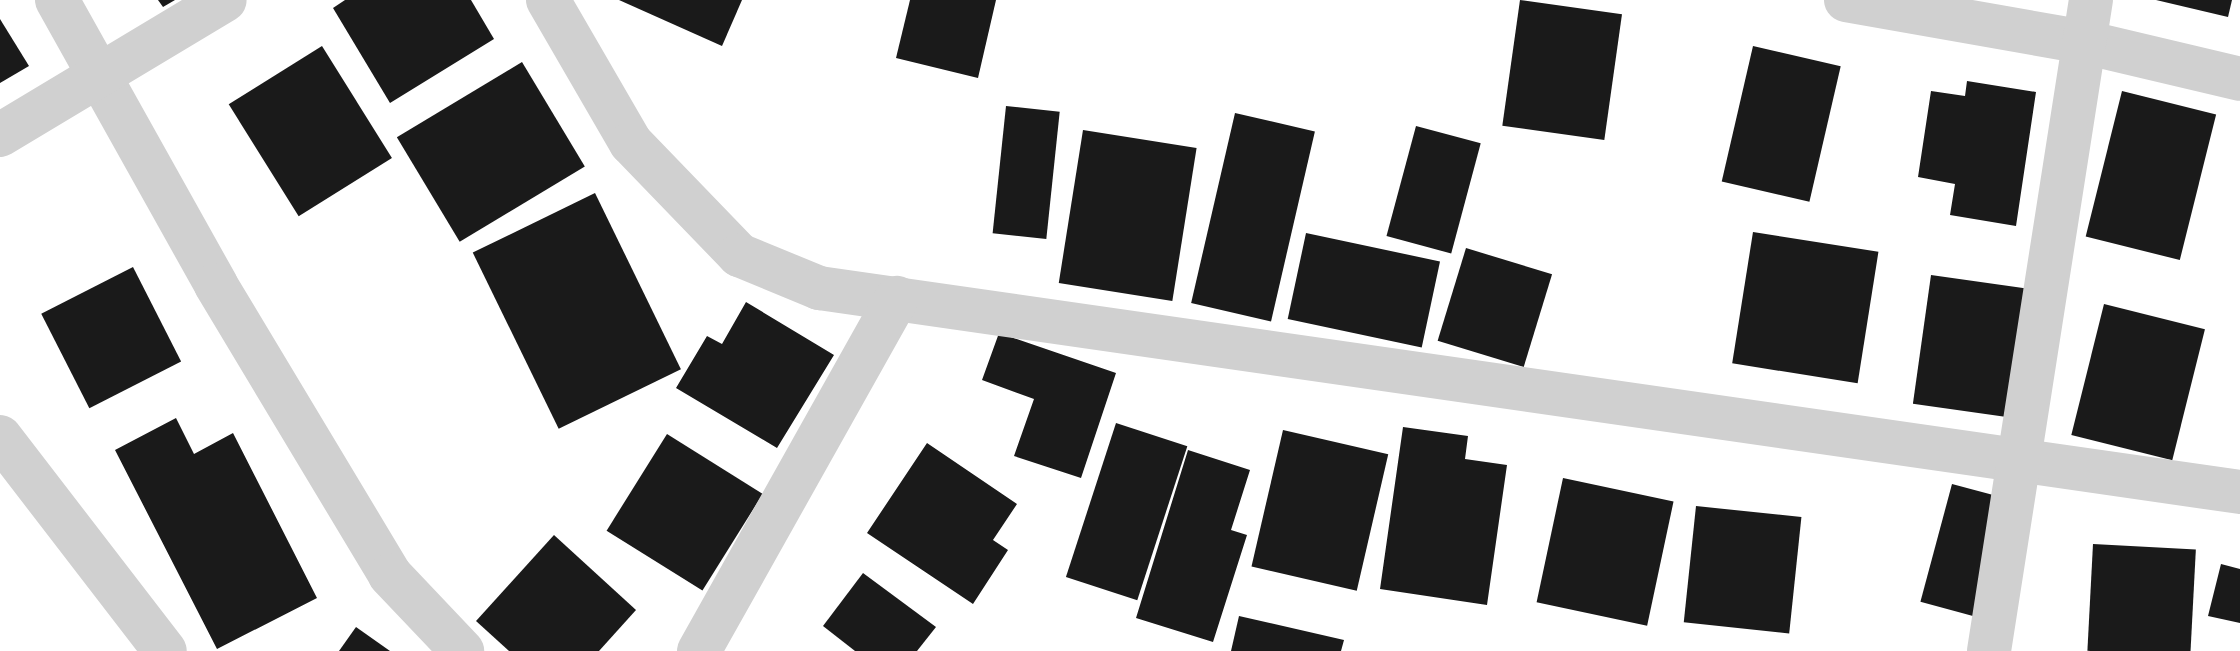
<!DOCTYPE html>
<html>
<head>
<meta charset="utf-8">
<style>
  body { margin:0 }
  #map { position:relative; width:2240px; height:651px; overflow:hidden; background:#fff; font-family:"Public Sans",sans-serif }
  div>[style] { position:absolute }
  [style*='--x'] { left:calc(var(--x)*1px); top:calc(var(--y)*1px); width:calc(var(--w)*1px); rotate:calc(var(--a)*1deg) }
  .building>* { inset:0; background:#1a1a1a; transform-origin:0 0 }
  .street>* { height:44px; margin:-22px; padding:0 22px; transform-origin:22px; border-radius:22px; background:#d0d0d0 }
  span { translate:-50% -50%; white-space:nowrap; text-align:center; line-height:1.15; -webkit-text-stroke:8px #fff; paint-order:stroke }
</style>
</head>
<body>
<div id="map">
  <div class="building">
    <div style="clip-path:polygon(158px 0,175px 0,163px 7px)"></div>
    <div style="clip-path:polygon(345px 0,471px 0,494px 39px,390px 103px,333px 8px)"></div>
    <div style="clip-path:polygon(619px 0,742px 0,722px 46px)"></div>
    <div style="clip-path:polygon(910px 0,996px 0,978px 78px,896px 58px)"></div>
    <div style="left:1520px;top:0;width:103px;height:127px;rotate:8deg"></div>
    <div style="clip-path:polygon(2156px 0,2232px 0,2228px 17px)"></div>
    <div style="clip-path:polygon(0 19px,29px 66px,0 83px)"></div>
    <div style="left:322px;top:46px;width:132px;height:110px;rotate:58deg"></div>
    <div style="left:1753px;top:46px;width:90px;height:139px;rotate:13deg"></div>
    <div style="left:522px;top:62px;width:122px;height:146px;rotate:59deg"></div>
    <div style="clip-path:polygon(1967px 81px,2036px 92px,2016px 226px,1950px 215px,1955px 184px,1918px 177px,1931px 91px,1965px 96px)"></div>
    <div style="left:2122px;top:91px;width:97px;height:150px;rotate:14deg"></div>
    <div style="left:1006px;top:106px;width:54px;height:128px;rotate:6deg"></div>
    <div style="left:1235px;top:113px;width:82px;height:195px;rotate:13deg"></div>
    <div style="left:1416px;top:126px;width:67px;height:114px;rotate:15deg"></div>
    <div style="left:1083px;top:130px;width:115px;height:155px;rotate:9deg"></div>
    <div style="left:595px;top:193px;width:196px;height:136px;rotate:64deg"></div>
    <div style="left:1753px;top:232px;width:127px;height:133px;rotate:9deg"></div>
    <div style="left:1306px;top:233px;width:137px;height:88px;rotate:12deg"></div>
    <div style="left:1466px;top:248px;width:90px;height:97px;rotate:17deg"></div>
    <div style="left:133px;top:267px;width:106px;height:103px;rotate:63deg"></div>
    <div style="left:1931px;top:275px;width:100px;height:130px;rotate:8deg"></div>
    <div style="clip-path:polygon(746px 302px,834px 355px,777px 448px,676px 388px,707px 336px,722px 344px)"></div>
    <div style="left:2104px;top:304px;width:104px;height:135px;rotate:14deg"></div>
    <div style="clip-path:polygon(999px 333px,1116px 373px,1081px 478px,1014px 456px,1034px 399px,982px 380px)"></div>
    <div style="clip-path:polygon(176px 418px,194px 454px,233px 433px,317px 598px,217px 649px,115px 450px)"></div>
    <div style="left:1116px;top:423px;width:75px;height:162px;rotate:18deg"></div>
    <div style="clip-path:polygon(1403px 427px,1468px 436px,1465px 459px,1507px 465px,1487px 605px,1380px 589px)"></div>
    <div style="left:1283px;top:430px;width:108px;height:140px;rotate:13deg"></div>
    <div style="left:667px;top:434px;width:113px;height:114px;rotate:32deg"></div>
    <div style="clip-path:polygon(927px 443px,1017px 504px,993px 540px,1008px 550px,973px 604px,867px 533px)"></div>
    <div style="clip-path:polygon(1188px 450px,1250px 470px,1231px 530px,1247px 535px,1213px 642px,1136px 618px)"></div>
    <div style="left:1563px;top:478px;width:113px;height:127px;rotate:12deg"></div>
    <div style="left:1952px;top:484px;width:61px;height:122px;rotate:15deg"></div>
    <div style="left:1696px;top:506px;width:106px;height:117px;rotate:6deg"></div>
    <div style="clip-path:polygon(554px 535px,636px 610px,599px 651px,509px 651px,476px 621px)"></div>
    <div style="left:2093px;top:544px;width:103px;height:107px;rotate:3deg"></div>
    <div style="clip-path:polygon(2221px 564px,2240px 569px,2240px 623px,2208px 616px)"></div>
    <div style="clip-path:polygon(863px 573px,936px 627px,917px 651px,855px 651px,823px 626px)"></div>
    <div style="clip-path:polygon(1239px 616px,1344px 640px,1341px 651px,1231px 651px)"></div>
    <div style="clip-path:polygon(356px 627px,390px 651px,339px 651px)"></div>
  </div>
  <div class="street">
    <div style="--x:57;--y:0;--w:326;--a:60.8"></div>
    <div style="--x:216;--y:285;--w:338;--a:59"></div>
    <div style="--x:390;--y:575;--w:105;--a:46.5"></div>
    <div style="--x:548;--y:0;--w:165;--a:59.9"></div>
    <div style="--x:631;--y:143;--w:156;--a:46"></div>
    <div style="--x:739;--y:255;--w:87;--a:22.4"></div>
    <div style="--x:819;--y:288;--w:1436;--a:8.17"></div>
    <div style="--x:1846;--y:0;--w:242;--a:10"></div>
    <div style="--x:2084;--y:42;--w:160;--a:13.3"></div>
    <div style="--x:0;--y:135;--w:262;--a:-31"></div>
    <div style="--x:0;--y:437;--w:270;--a:52.4"></div>
    <div style="--x:699;--y:651;--w:405;--a:-60.7"></div>
    <div style="--x:1989;--y:651;--w:659;--a:-81.1"></div>
  </div>
</div>
</body>
</html>
